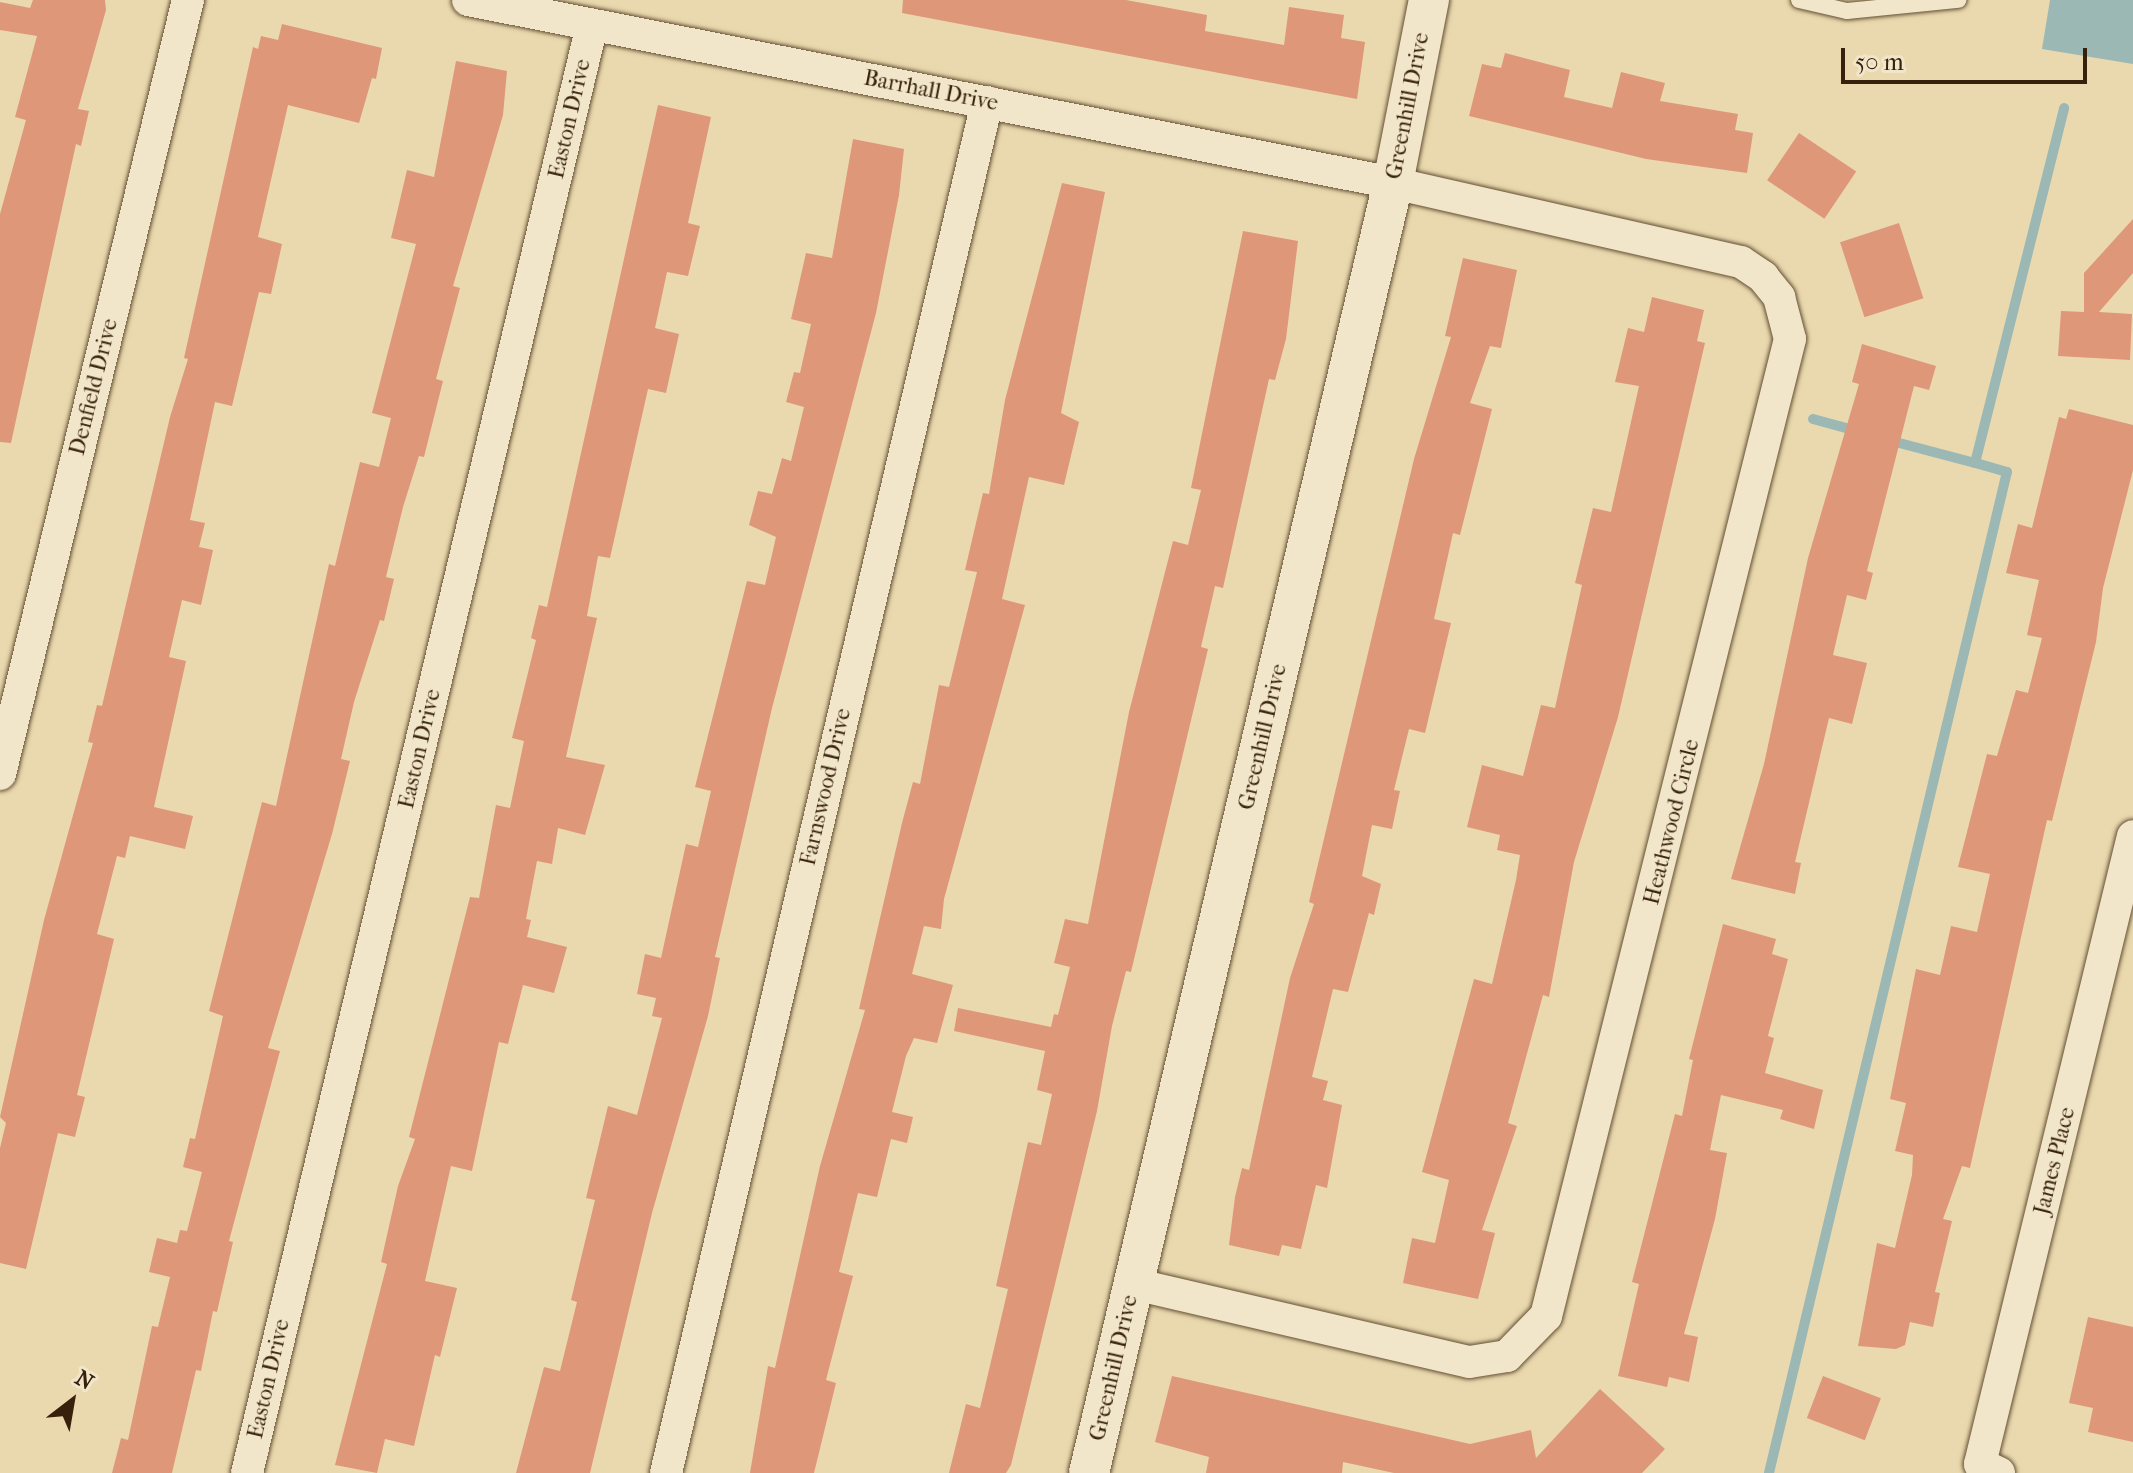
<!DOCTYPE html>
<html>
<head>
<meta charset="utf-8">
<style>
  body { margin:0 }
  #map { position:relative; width:2133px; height:1473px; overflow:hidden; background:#ead9ae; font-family:"IM FELL French Canon",serif }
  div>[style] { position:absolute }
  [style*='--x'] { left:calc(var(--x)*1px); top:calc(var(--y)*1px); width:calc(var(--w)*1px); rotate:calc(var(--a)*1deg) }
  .water>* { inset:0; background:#9bb8b5 }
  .stream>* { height:10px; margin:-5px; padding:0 5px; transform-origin:5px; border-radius:5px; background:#9bb8b5 }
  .building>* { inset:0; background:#de9779; transform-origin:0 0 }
  .roads { filter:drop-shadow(0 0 2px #644f34) drop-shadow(0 0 2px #644f34) }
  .service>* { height:16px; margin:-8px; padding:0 8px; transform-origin:8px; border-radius:8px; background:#f1e6ca }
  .minor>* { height:32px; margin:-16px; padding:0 16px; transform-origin:16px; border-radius:16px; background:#f1e6ca }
  .tertiary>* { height:40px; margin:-20px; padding:0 20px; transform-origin:20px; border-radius:20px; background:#f1e6ca }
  span { translate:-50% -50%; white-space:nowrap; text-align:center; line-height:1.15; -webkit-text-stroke:6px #f1e6ca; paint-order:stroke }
  .street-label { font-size:22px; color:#37210c }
  .north { position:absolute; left:32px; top:1361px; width:80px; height:80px; -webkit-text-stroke:6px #f1e6ca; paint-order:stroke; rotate:31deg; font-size:22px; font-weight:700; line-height:32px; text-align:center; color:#37210c }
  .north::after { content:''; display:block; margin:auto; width:28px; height:36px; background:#37210c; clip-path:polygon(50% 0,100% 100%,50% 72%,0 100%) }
  .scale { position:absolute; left:1841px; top:48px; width:246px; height:36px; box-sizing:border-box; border:4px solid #37210c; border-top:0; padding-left:10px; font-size:24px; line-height:28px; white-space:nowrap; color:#37210c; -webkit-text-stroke:6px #f1e6ca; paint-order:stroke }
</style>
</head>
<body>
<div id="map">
  <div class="water">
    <div style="clip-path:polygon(2050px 0,2133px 0,2133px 64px,2042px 49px)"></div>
  </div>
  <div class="stream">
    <div style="--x:1813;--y:419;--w:46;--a:15.3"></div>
    <div style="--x:1888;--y:440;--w:90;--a:14.8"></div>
    <div style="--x:1769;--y:1473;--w:1029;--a:-76.63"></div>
    <div style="--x:2007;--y:472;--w:33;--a:-164"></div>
    <div style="--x:1975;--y:463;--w:366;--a:-75.9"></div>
  </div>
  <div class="building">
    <div style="clip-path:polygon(33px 0,105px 0,106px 10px,78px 109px,89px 111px,81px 146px,76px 144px,11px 443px,0 442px,0 214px,26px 120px,15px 117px,37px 36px,0 30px,0 2px,30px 8px)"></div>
    <div style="clip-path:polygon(903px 0,1126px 0,1207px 15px,1205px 31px,1284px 45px,1289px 7px,1344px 15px,1341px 38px,1365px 42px,1357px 99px,902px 13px)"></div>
    <div style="clip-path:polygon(282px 24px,382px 48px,376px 79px,372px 78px,359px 123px,288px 105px,258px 237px,282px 244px,271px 294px,259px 292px,232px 406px,215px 402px,190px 520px,205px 523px,199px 547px,213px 550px,201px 605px,182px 600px,169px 657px,186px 661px,154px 807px,193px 816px,185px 849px,130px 836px,125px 858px,117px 856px,97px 934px,114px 939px,77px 1095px,85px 1097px,75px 1137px,58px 1133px,26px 1269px,0 1263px,0 1148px,6px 1123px,0 1117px,44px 920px,93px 743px,88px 742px,97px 705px,102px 706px,170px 417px,188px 359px,184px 358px,253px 47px,258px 49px,261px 36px,278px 40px)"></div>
    <div style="clip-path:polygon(1505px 53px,1570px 70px,1564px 97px,1612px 108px,1621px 72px,1665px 83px,1660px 101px,1738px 114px,1735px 130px,1753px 133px,1747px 173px,1646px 159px,1469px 116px,1482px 64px,1501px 68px)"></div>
    <div style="clip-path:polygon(456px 61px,507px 71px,503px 115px,453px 286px,460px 288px,436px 379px,443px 381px,424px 457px,419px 456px,403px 507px,386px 577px,394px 579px,384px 621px,380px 620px,354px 702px,341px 759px,350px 761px,332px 834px,268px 1048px,280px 1051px,229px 1241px,233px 1242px,217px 1312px,213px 1311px,201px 1371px,196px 1370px,172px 1473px,112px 1473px,121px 1438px,128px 1440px,152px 1326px,158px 1327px,170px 1277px,149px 1272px,157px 1238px,177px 1243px,180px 1230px,187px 1231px,202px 1172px,183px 1167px,190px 1138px,195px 1139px,223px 1016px,209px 1011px,262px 802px,276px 806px,329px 564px,335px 566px,360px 462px,379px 467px,391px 418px,372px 413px,416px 244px,391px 238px,407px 170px,434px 177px)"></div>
    <div style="clip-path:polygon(658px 105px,711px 117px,688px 223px,700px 226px,688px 276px,667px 272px,655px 328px,679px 334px,666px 393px,648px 389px,610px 558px,598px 556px,587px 616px,597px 618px,566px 757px,605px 765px,585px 835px,558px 828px,552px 864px,537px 861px,526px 919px,531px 920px,527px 937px,567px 947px,554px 993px,523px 985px,508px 1044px,499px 1042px,472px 1171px,451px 1166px,425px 1281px,457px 1288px,440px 1357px,435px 1355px,414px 1446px,385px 1439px,377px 1473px,335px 1465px,387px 1264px,381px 1262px,398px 1186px,415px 1139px,409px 1137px,470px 897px,479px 898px,496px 805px,510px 808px,524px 741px,512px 738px,536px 640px,531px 638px,539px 605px,547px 607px)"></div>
    <div style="left:1799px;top:133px;width:69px;height:57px;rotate:34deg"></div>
    <div style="clip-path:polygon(853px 139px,904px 149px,899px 195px,876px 313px,772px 708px,715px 957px,720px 958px,708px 1016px,652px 1213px,590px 1473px,516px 1473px,544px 1367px,560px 1371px,577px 1302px,571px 1300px,595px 1200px,586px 1198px,608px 1106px,637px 1115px,662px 1018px,652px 1016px,656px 998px,637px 994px,645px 954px,661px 958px,686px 844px,698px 847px,711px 791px,695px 787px,747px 581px,765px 585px,776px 537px,749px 525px,758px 491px,772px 494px,782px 458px,791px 461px,804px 407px,786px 402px,794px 372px,800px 373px,811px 324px,791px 319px,806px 253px,832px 258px)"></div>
    <div style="clip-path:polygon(1062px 183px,1105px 192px,1061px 413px,1079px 422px,1064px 485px,1029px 477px,1002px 599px,1025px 605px,944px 899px,941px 929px,924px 926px,912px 974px,953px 985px,937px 1043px,914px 1038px,906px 1056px,892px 1112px,913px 1117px,907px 1143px,891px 1139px,877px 1197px,858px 1193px,839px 1272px,853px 1276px,826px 1380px,836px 1383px,814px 1473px,750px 1473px,768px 1366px,775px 1368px,820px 1166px,865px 1010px,859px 1009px,902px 823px,913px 782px,920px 784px,939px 685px,949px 687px,977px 572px,965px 570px,983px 493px,989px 494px,1005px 400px)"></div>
    <div style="clip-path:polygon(2133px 219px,2133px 273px,2099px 312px,2132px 314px,2130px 360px,2058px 356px,2061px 311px,2084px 312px,2084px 273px)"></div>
    <div style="left:1899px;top:223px;width:79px;height:62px;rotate:72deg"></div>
    <div style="clip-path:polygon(1243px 231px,1298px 241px,1286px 339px,1275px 380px,1269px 379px,1223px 588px,1215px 586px,1201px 647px,1208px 649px,1131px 972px,1126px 971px,1112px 1026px,1097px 1111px,1011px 1465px,1006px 1473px,949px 1473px,966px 1404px,980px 1408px,1008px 1289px,996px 1286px,1028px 1142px,1041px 1145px,1052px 1094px,1037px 1090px,1045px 1051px,954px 1031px,958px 1008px,1051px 1027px,1054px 1014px,1058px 1015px,1070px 967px,1054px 963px,1065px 919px,1088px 924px,1129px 712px,1173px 541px,1188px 545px,1201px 490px,1191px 488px)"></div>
    <div style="clip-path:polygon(1463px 258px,1517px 270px,1501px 348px,1490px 346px,1470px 403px,1492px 409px,1460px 535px,1453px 533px,1434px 619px,1451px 623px,1425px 733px,1409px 729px,1394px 790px,1400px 791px,1392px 829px,1372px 825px,1362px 876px,1381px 884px,1374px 915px,1369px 913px,1348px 992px,1333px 989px,1312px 1077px,1328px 1081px,1323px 1100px,1342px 1105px,1327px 1188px,1316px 1185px,1301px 1249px,1282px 1245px,1279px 1256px,1229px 1245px,1235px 1197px,1242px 1168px,1249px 1170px,1290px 978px,1314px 904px,1309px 902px,1414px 459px,1451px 337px,1445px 336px)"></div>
    <div style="clip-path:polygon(1652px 297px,1704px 310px,1697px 341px,1705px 343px,1618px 717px,1574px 862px,1549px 997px,1543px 995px,1508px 1123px,1517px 1126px,1482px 1230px,1495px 1233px,1478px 1299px,1403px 1283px,1412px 1238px,1435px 1243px,1449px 1180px,1422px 1172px,1474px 979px,1492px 984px,1516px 880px,1520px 855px,1497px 850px,1500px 835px,1467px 827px,1482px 765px,1523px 776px,1541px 705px,1555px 708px,1582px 585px,1575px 583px,1593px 508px,1611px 512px,1639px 386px,1615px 382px,1628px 328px,1644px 332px)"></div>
    <div style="clip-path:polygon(1862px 344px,1936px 366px,1929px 390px,1914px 386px,1867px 571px,1873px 573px,1866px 600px,1847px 595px,1833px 655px,1867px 663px,1852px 724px,1829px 718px,1795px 862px,1801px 863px,1795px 894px,1731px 879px,1764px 764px,1808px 558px,1859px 384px,1852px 382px)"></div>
    <div style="clip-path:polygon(2069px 409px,2133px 425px,2133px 470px,2103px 588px,2096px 642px,2052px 821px,2047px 820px,1970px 1168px,1962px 1166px,1943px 1219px,1952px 1221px,1935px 1292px,1940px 1293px,1933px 1327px,1910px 1322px,1905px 1345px,1896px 1349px,1858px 1346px,1877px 1243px,1895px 1248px,1912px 1175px,1913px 1155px,1895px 1151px,1906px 1103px,1890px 1099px,1916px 969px,1940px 975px,1951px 926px,1977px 932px,1990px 874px,1958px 867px,1987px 754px,1997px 756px,2016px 690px,2028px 693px,2042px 638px,2027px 635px,2039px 580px,2006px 573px,2018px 524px,2032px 528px,2059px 417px,2066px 419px)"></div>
    <div style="clip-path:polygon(1723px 924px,1776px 939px,1772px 954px,1788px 959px,1768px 1036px,1774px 1038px,1765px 1073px,1823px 1090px,1814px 1129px,1780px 1119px,1783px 1110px,1721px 1095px,1710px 1150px,1727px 1153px,1715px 1219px,1684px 1334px,1698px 1337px,1689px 1382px,1669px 1377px,1667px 1387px,1618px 1376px,1639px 1284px,1632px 1282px,1675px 1114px,1682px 1116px,1693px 1060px,1689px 1059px)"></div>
    <div style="clip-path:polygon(2088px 1317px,2133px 1327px,2133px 1442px,2088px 1432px,2093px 1408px,2069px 1403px)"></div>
    <div style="clip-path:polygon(1172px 1376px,1470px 1444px,1531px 1430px,1536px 1458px,1600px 1389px,1665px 1449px,1642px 1473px,1394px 1473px,1343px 1462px,1342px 1473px,1206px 1473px,1209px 1457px,1155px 1442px)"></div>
    <div style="left:1823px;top:1376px;width:62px;height:45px;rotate:21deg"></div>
  </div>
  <div class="roads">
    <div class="service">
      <div style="--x:1799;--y:0;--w:49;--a:12.9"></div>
      <div style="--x:1847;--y:11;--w:112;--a:-5.7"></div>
    </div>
    <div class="minor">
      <div style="--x:468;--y:0;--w:943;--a:11.19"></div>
      <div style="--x:1393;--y:183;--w:357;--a:12.8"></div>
      <div style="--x:1741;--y:262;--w:27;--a:34"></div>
      <div style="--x:1763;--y:277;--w:26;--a:51"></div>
      <div style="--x:1779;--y:297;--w:43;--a:75.3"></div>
      <div style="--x:1790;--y:339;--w:1007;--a:104.02"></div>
      <div style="--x:1546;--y:1316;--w:56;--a:134.3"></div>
      <div style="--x:1507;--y:1356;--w:38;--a:171"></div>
      <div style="--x:1469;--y:1362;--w:344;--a:-166.9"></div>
      <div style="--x:0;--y:774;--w:797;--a:-76.35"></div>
      <div style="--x:247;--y:1473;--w:1489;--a:-76.6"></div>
      <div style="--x:666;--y:1473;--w:1408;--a:-76.82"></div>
      <div style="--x:1999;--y:1473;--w:21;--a:-155"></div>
      <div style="--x:1980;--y:1464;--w:646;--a:-76.31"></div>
    </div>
    <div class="tertiary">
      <div style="--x:1089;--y:1473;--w:1325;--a:-76.74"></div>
      <div style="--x:1393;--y:183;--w:187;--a:-78.9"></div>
    </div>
  </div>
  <div class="street-label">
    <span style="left:931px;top:91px;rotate:11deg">Barrhall Drive</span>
    <span style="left:1408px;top:106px;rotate:-79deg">Greenhill Drive</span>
    <span style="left:570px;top:119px;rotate:-77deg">Easton Drive</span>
    <span style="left:94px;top:387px;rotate:-76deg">Denfield Drive</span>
    <span style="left:1263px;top:737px;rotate:-77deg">Greenhill Drive</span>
    <span style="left:420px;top:749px;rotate:-77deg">Easton Drive</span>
    <span style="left:826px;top:787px;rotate:-77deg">Farnswood Drive</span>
    <span style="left:1672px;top:822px;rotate:-76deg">Heathwood Circle</span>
    <span style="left:2055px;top:1161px;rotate:-76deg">James Place</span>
    <span style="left:1114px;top:1368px;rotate:-77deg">Greenhill Drive</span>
    <span style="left:269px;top:1379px;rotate:-77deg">Easton Drive</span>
  </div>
  <div class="north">N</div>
  <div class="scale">50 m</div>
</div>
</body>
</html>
